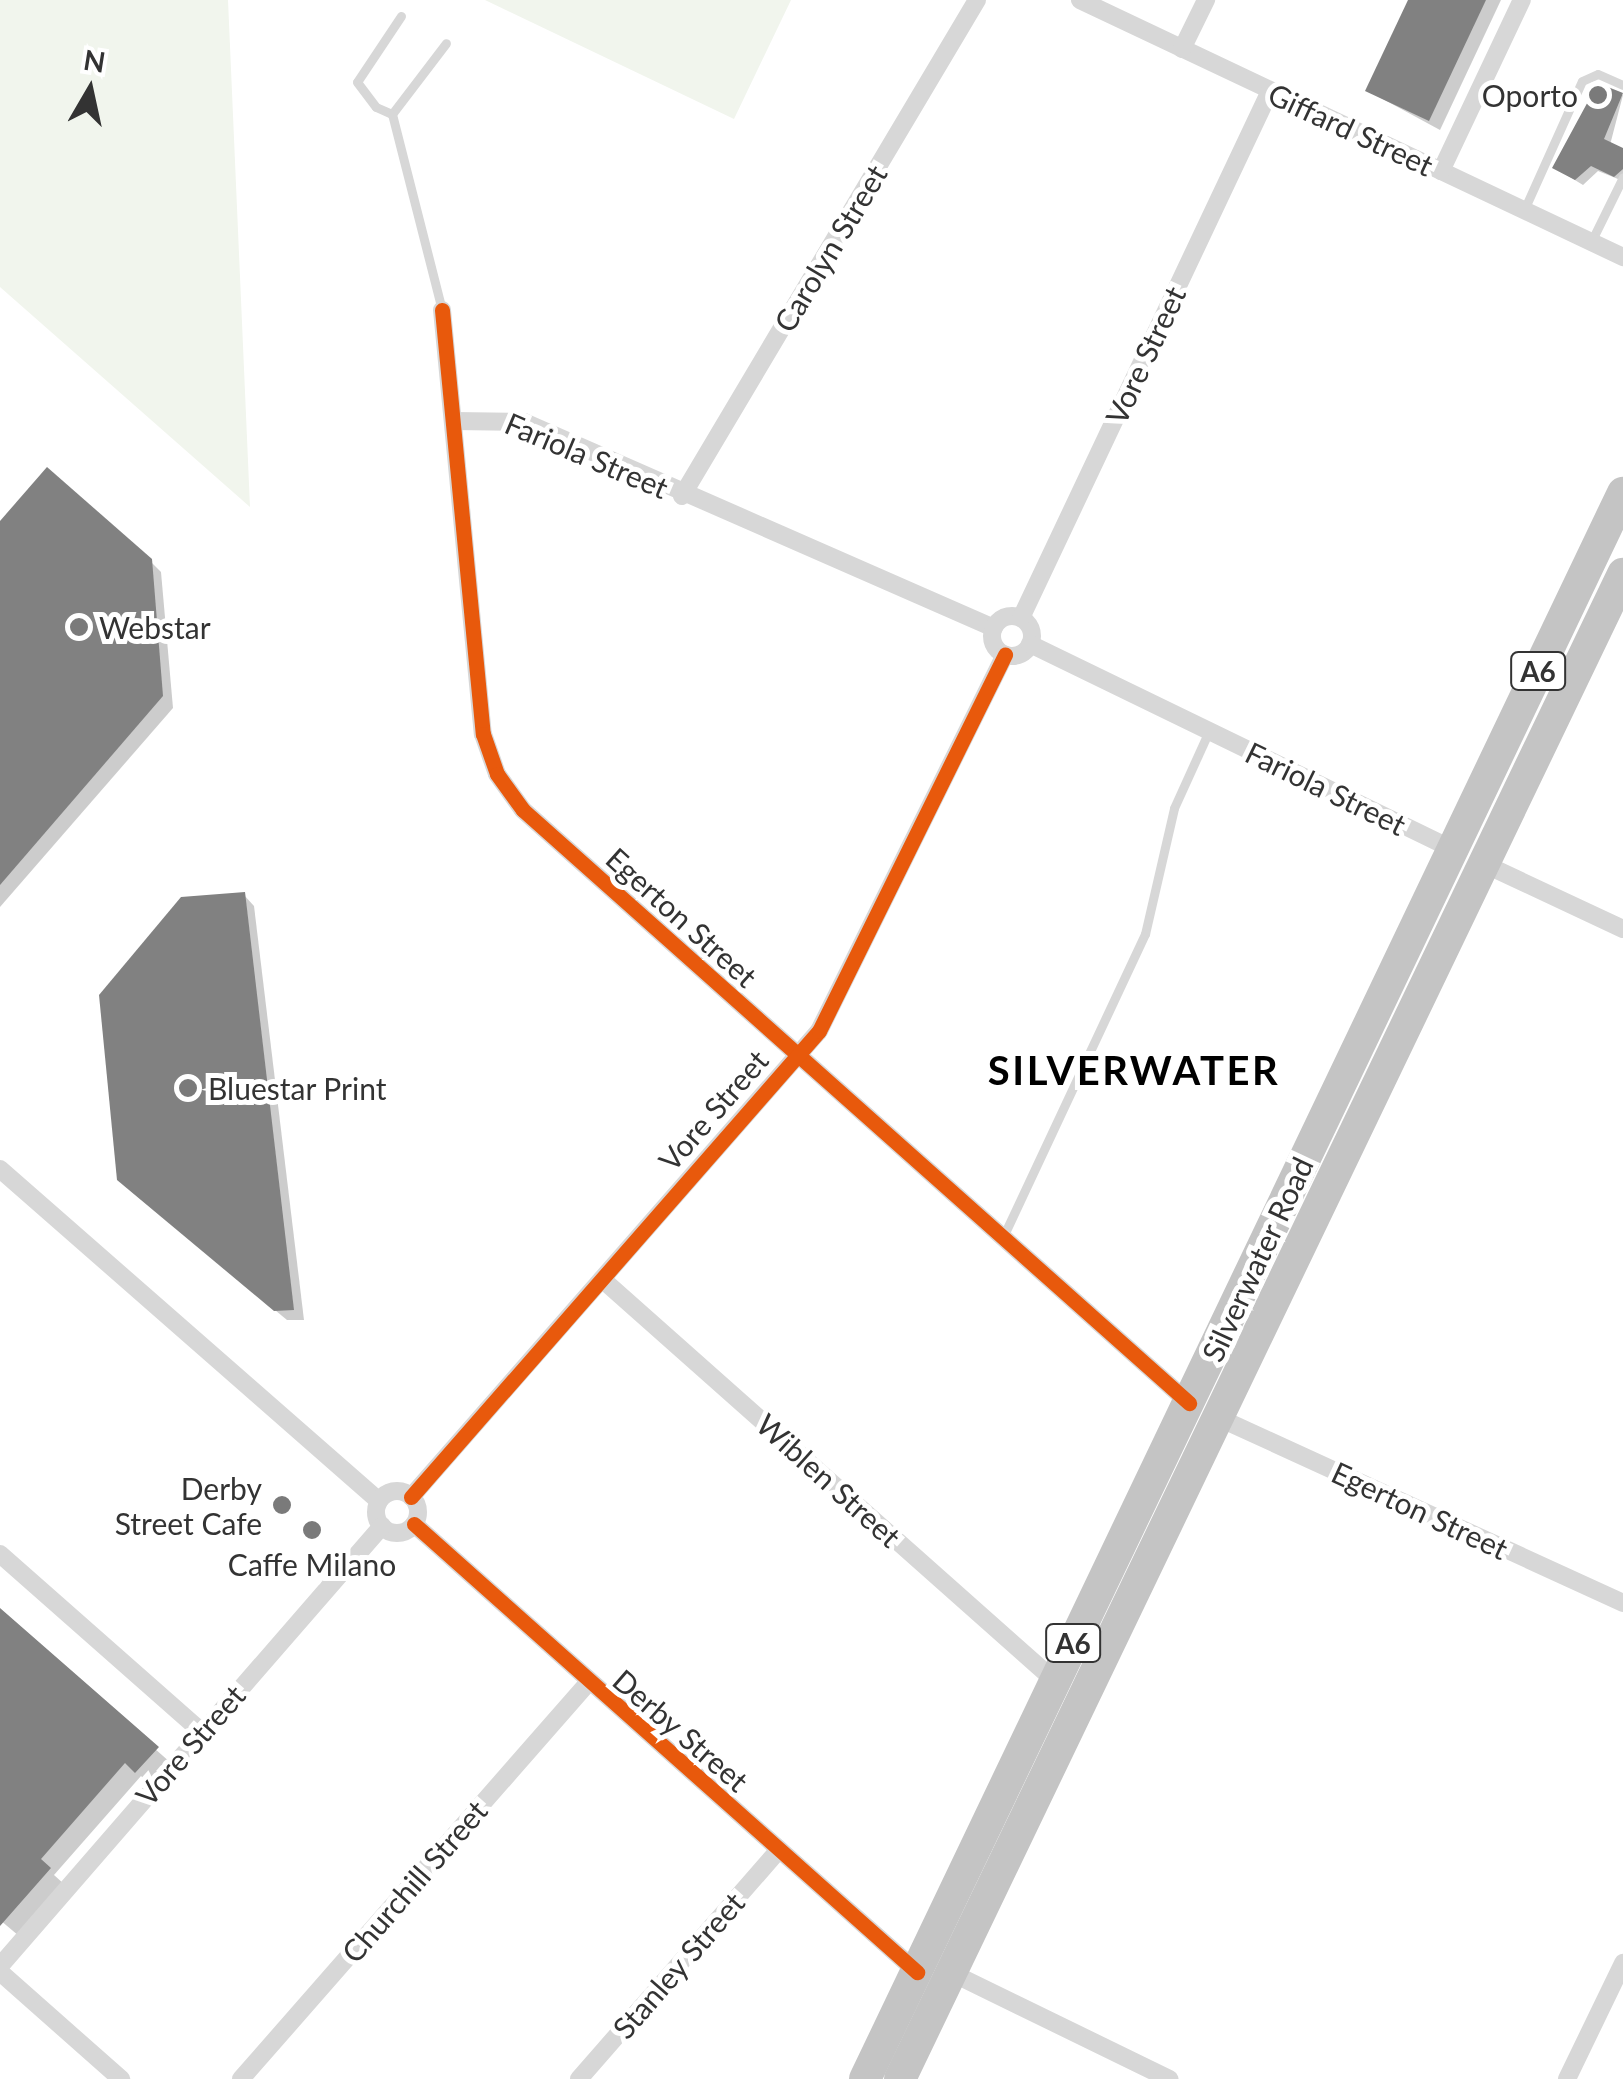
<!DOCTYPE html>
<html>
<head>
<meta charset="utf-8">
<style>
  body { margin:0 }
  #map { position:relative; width:1623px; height:2079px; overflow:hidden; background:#fff; font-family:Lato,sans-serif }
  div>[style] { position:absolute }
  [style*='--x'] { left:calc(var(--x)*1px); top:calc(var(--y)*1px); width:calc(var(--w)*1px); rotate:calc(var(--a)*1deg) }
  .green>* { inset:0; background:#f1f5ed }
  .shadow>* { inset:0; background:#0003 }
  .building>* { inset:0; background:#818181 }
  .lane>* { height:9px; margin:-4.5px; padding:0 4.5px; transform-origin:4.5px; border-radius:4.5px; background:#d7d7d7 }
  .street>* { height:18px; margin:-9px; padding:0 9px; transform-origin:9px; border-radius:9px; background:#d7d7d7 }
  .street>.ring { margin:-9px; padding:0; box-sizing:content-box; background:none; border:18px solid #d7d7d7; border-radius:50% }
  .highway>* { height:32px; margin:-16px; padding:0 16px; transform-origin:16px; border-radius:16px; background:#c4c4c4 }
  .cycleway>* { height:15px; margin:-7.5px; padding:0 7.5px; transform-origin:7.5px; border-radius:7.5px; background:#e8590c }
  .dots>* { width:28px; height:28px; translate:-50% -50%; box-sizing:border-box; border:5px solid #fff; border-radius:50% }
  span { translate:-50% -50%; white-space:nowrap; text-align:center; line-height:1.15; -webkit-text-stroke:10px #fff; paint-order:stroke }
  .shield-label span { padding:2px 8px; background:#fff; border:2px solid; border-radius:8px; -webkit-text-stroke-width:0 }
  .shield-label { font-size:28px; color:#333; font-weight:700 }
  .poi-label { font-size:30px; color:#333 }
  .right { translate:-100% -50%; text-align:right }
  .left { translate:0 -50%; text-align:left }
  .street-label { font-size:30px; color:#333 }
  .district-label { font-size:40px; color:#000; font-weight:700; letter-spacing:2.5px }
  .north { position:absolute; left:40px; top:40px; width:100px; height:100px; -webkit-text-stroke:8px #fff; paint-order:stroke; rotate:9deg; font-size:28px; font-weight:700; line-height:40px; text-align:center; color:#333 }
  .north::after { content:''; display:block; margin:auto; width:35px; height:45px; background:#333; clip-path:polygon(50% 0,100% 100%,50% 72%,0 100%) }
</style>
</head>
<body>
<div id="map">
  <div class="green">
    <div style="clip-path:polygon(0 0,228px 0,250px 507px,0 287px)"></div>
    <div style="clip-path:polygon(485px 0,791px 0,734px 119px)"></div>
  </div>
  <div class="shadow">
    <div style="clip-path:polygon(1411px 0,1501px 0,1440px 130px,1368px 91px)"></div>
    <div style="clip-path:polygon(1599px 86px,1623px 95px,1610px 145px,1623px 151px,1623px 181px,1598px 171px,1583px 185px,1555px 168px)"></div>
    <div style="clip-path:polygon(0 524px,150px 561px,161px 572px,173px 708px,0 907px)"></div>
    <div style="clip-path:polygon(244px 895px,254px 906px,304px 1320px,287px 1320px,131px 1191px)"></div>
    <div style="clip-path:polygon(0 1612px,171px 1763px,151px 1786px,141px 1776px,54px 1875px,64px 1884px,19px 1936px,0 1920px)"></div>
  </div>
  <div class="building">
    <div style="clip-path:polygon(1408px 0,1486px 0,1429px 121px,1365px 91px)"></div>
    <div style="clip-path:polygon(1598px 83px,1623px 93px,1604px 139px,1623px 148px,1623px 169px,1614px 177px,1591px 166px,1575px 180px,1552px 168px)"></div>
    <div style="clip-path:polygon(47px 467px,152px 559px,163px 696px,0 885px,0 521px)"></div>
    <div style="clip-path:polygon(245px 892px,294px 1310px,274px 1311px,117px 1180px,99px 995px,181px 897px)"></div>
    <div style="clip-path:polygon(0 1608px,159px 1747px,135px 1773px,125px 1763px,41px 1859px,51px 1868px,0 1926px)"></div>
  </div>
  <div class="lane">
    <div style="--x:401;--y:16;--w:79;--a:123.7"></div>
    <div style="--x:357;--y:82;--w:31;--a:53"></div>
    <div style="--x:376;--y:107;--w:17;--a:24"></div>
    <div style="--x:392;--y:114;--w:89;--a:-52.7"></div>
    <div style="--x:392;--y:114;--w:202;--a:75.7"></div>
    <div style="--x:1524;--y:210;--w:141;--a:-65.8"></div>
    <div style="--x:1582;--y:81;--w:17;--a:-24"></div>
    <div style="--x:1598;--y:74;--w:27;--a:24"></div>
    <div style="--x:1591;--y:242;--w:72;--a:-63.8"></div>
    <div style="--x:1003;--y:1237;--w:335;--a:-64.9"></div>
    <div style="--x:1145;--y:934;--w:129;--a:-77"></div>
    <div style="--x:1174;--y:808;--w:85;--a:-65.6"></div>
  </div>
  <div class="street">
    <div style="--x:1080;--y:0;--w:601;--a:25.33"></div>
    <div style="--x:1182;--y:49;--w:55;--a:-63.9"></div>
    <div style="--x:1441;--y:171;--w:189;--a:-64.7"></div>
    <div style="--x:442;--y:310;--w:426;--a:84.5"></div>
    <div style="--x:483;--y:734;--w:42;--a:70.7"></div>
    <div style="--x:497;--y:774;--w:44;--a:54.2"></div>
    <div style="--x:523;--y:810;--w:892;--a:41.68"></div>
    <div style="--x:454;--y:421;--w:70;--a:0.8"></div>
    <div style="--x:524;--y:422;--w:513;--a:23.67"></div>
    <div style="--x:682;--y:496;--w:577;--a:-59.26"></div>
    <div class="ring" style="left:992px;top:616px;width:22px;height:22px"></div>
    <div style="--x:1021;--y:618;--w:583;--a:-64.71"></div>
    <div style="--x:1030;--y:644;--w:475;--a:25.9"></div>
    <div style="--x:1480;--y:862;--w:158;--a:25.1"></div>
    <div style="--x:0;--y:1169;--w:504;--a:41.22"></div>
    <div style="--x:602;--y:1279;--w:606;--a:41.59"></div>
    <div style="--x:1217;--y:1417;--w:447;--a:24.6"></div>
    <div class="ring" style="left:376px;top:1491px;width:24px;height:24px"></div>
    <div style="--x:411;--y:1497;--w:619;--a:-48.8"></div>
    <div style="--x:819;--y:1031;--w:420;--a:-63.7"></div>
    <div style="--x:414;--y:1524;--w:674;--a:41.69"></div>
    <div style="--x:0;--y:1554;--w:268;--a:41.4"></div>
    <div style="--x:0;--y:1966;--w:583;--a:-49.04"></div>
    <div style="--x:0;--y:1972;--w:162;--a:41.5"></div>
    <div style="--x:952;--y:1973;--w:242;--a:26"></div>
    <div style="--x:241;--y:2079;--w:525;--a:-48.78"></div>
    <div style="--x:579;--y:2079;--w:303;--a:-48.9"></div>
    <div style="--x:1567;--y:2079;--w:129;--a:-64.2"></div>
  </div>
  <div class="highway">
    <div style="--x:865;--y:2079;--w:1758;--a:-64.46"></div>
    <div style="--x:900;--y:2079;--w:1670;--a:-64.34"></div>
  </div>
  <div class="cycleway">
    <div style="--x:442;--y:310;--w:426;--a:84.5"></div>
    <div style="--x:483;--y:734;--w:42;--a:70.7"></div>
    <div style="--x:497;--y:774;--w:44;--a:54.2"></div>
    <div style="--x:523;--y:810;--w:892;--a:41.68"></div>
    <div style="--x:411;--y:1497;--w:619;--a:-48.8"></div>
    <div style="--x:819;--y:1031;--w:420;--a:-63.7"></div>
    <div style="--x:414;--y:1524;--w:674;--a:41.69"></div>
  </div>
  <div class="dots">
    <div style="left:1598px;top:95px;background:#7a7a7a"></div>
    <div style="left:79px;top:627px;background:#7a7a7a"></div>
    <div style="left:188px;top:1088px;background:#7a7a7a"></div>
    <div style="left:282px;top:1505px;background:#7a7a7a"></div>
    <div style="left:312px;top:1530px;background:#7a7a7a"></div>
  </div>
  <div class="shield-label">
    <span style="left:1538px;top:671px">A6</span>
    <span style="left:1073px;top:1643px">A6</span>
  </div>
  <div class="poi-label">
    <span class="right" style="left:1578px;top:95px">Oporto</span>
    <span class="left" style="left:99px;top:627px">Webstar</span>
    <span class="left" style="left:208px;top:1088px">Bluestar Print</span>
    <span class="right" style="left:262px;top:1505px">Derby<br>Street Cafe</span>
    <span style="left:312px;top:1564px">Caffe Milano</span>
  </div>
  <div class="street-label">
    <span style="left:1351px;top:129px;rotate:25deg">Giffard Street</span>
    <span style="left:830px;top:248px;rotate:-59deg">Carolyn Street</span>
    <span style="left:1145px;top:355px;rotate:-65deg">Vore Street</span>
    <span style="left:587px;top:455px;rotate:23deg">Fariola Street</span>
    <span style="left:1326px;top:788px;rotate:26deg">Fariola Street</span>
    <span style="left:682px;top:917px;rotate:42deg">Egerton Street</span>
    <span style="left:713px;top:1110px;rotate:-49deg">Vore Street</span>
    <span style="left:1257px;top:1259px;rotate:-65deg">Silverwater Road</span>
    <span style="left:829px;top:1480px;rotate:42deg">Wiblen Street</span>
    <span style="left:1420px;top:1510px;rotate:25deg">Egerton Street</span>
    <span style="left:681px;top:1730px;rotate:41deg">Derby Street</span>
    <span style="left:190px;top:1745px;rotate:-49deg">Vore Street</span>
    <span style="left:414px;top:1881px;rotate:-49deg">Churchill Street</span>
    <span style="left:678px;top:1965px;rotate:-49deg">Stanley Street</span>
  </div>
  <div class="district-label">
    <span style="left:1134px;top:1070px">SILVERWATER</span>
  </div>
  <div class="north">N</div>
</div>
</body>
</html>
